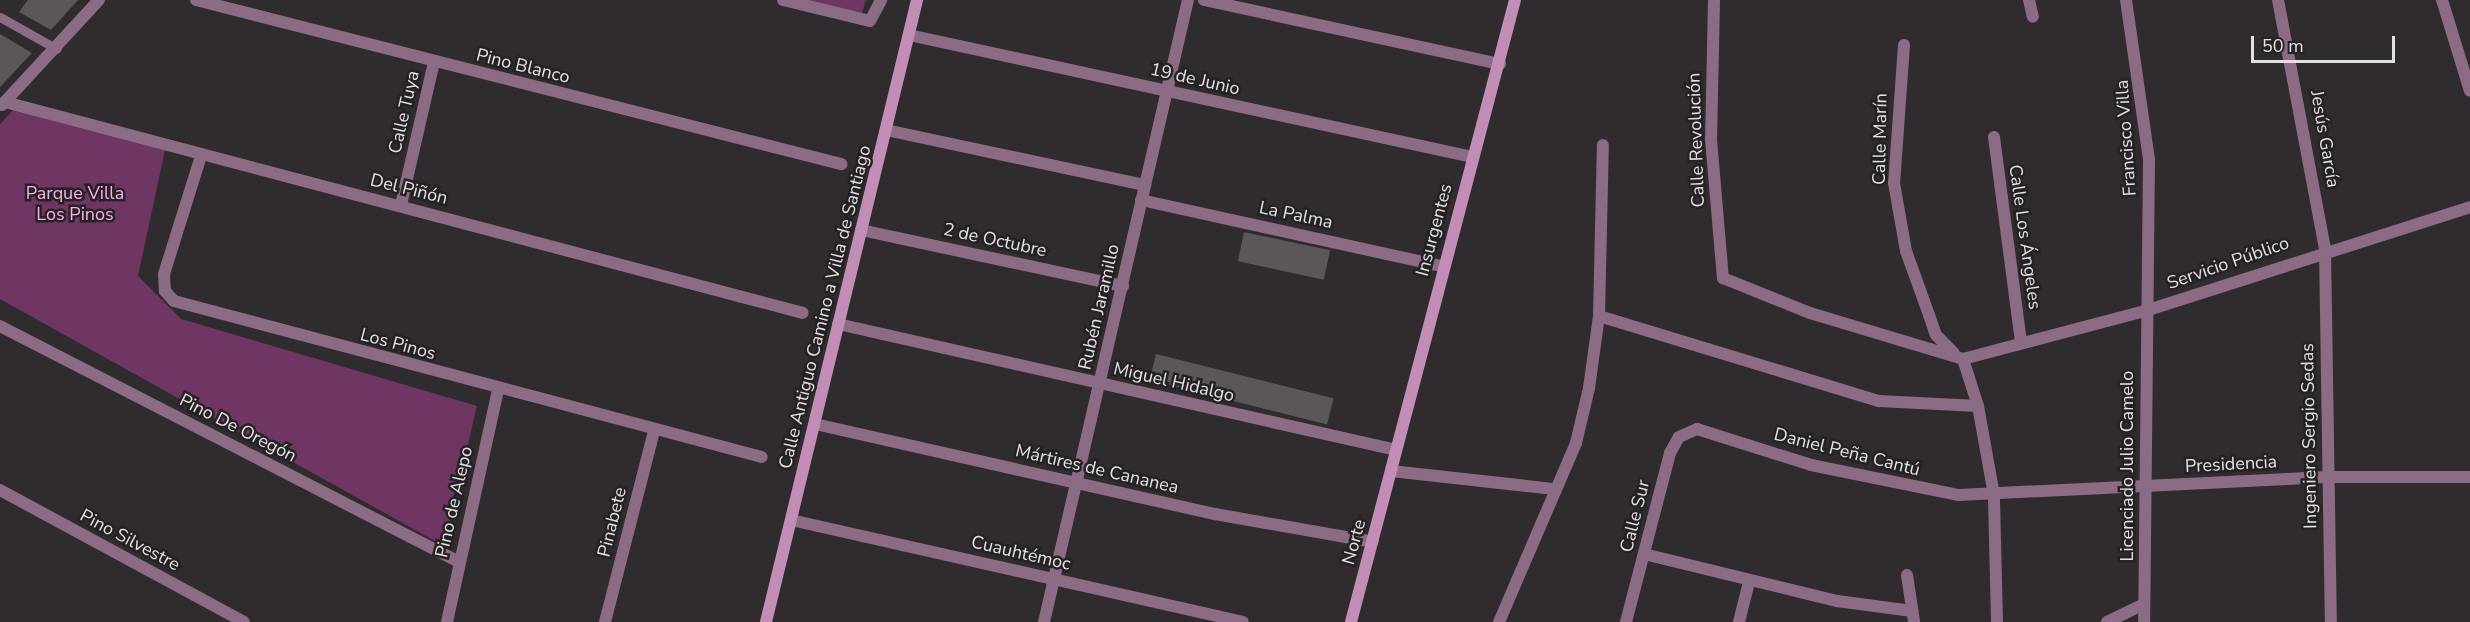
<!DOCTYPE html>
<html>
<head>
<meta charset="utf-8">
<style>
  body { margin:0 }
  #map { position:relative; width:2470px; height:622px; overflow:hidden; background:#2f2b2e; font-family:"Nunito Sans",sans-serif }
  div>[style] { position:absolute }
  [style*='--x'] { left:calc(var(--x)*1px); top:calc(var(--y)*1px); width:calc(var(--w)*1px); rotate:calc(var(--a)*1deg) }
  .green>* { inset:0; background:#6f3563 }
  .building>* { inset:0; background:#5b565a; transform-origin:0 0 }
  .lane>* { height:9px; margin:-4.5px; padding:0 4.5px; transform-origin:4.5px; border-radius:4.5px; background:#8c6b84 }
  .street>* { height:12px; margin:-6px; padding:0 6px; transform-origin:6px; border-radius:6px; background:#8c6b84 }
  .secondary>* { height:12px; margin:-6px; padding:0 6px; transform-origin:6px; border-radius:6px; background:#c38eb6 }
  span { translate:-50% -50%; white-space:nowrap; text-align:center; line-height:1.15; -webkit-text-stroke:5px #252124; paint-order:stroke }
  .street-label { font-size:18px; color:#e4e1e3 }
  .park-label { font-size:18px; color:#fdadeb }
  .scale { position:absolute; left:2251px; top:36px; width:144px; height:27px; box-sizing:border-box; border:3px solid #e4e1e3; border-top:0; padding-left:8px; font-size:18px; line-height:21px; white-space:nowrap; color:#e4e1e3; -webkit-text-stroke:4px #252124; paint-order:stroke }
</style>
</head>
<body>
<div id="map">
  <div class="green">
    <div style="clip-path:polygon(794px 0,866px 0,860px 19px)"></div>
    <div style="clip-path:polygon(16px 107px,165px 150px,138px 276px,181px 319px,477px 406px,444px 546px,0 299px,0 124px)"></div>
  </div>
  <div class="building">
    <div style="clip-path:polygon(28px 0,78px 0,51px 30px,19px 12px)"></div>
    <div style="clip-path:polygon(0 34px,32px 53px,0 87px)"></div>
    <div style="left:1244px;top:232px;width:88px;height:30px;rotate:12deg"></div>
    <div style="left:1156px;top:354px;width:183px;height:27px;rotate:14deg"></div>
  </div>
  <div class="lane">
    <div style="--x:0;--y:17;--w:65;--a:29.3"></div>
  </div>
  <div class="street">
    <div style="--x:196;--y:0;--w:666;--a:14.27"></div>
    <div style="--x:783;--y:0;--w:89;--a:13.6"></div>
    <div style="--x:870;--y:21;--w:24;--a:-62"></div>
    <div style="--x:1204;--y:0;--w:303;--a:12.2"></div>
    <div style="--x:1714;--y:0;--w:139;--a:91.2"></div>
    <div style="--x:1711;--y:139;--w:140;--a:85.1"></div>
    <div style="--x:1723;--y:278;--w:94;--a:21.9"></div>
    <div style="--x:1810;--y:313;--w:160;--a:16.7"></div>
    <div style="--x:2029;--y:0;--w:17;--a:77"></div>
    <div style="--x:2126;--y:0;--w:162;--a:81.8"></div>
    <div style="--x:2149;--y:160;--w:462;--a:90.6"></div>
    <div style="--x:2278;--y:0;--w:253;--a:79.3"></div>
    <div style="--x:2325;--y:249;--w:373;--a:89.1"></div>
    <div style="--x:2442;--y:0;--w:95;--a:72.9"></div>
    <div style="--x:909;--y:35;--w:577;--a:12.21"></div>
    <div style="--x:1904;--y:45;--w:138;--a:94.1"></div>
    <div style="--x:1894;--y:183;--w:69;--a:80"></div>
    <div style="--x:1906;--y:251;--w:68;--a:70.2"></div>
    <div style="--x:1929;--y:315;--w:21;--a:71"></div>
    <div style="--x:1936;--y:335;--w:25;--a:45"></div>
    <div style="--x:5;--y:102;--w:825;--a:14.81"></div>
    <div style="--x:2;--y:105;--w:143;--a:-47.3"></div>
    <div style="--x:886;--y:130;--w:265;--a:12"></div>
    <div style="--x:1994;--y:137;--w:206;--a:82.5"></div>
    <div style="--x:201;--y:156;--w:124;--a:107.4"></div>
    <div style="--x:164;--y:274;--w:17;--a:87"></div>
    <div style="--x:165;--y:291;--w:13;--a:48"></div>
    <div style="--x:174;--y:301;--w:608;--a:14.86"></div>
    <div style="--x:1141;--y:200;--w:308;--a:12.4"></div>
    <div style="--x:401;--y:205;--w:147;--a:-77"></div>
    <div style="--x:861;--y:230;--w:268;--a:12.1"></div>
    <div style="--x:1599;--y:316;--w:293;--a:16.9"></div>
    <div style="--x:1879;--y:401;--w:99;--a:2.9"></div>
    <div style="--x:838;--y:324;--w:572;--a:12.72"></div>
    <div style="--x:0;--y:326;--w:516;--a:27.21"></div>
    <div style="--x:815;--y:424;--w:410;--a:12.7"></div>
    <div style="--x:1215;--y:514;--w:160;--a:10"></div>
    <div style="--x:1391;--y:471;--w:163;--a:6.3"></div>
    <div style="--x:0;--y:490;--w:277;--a:28.4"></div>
    <div style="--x:791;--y:520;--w:463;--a:12.7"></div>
    <div style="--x:1644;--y:554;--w:199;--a:13.7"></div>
    <div style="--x:1837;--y:601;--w:76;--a:7.6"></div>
    <div style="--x:1907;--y:575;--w:48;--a:81.5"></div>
    <div style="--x:447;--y:622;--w:237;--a:-77.6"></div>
    <div style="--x:605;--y:622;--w:197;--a:-75.6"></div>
    <div style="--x:1044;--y:622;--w:638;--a:-76.97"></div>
    <div style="--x:1499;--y:622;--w:195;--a:-66.7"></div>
    <div style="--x:1576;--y:443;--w:57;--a:-76.7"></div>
    <div style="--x:1589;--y:388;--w:73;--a:-82.1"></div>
    <div style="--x:1599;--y:316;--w:171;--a:-88.7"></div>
    <div style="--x:1626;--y:622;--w:175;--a:-75.4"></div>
    <div style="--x:1670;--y:453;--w:18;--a:-61"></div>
    <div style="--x:1679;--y:437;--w:20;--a:-24"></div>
    <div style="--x:1697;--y:429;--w:120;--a:17.5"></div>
    <div style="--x:1811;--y:465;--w:151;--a:11.5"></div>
    <div style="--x:1959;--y:495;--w:369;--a:-2.8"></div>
    <div style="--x:2328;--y:477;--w:142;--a:0"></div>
    <div style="--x:1739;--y:622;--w:41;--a:-76"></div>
    <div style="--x:1997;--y:622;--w:127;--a:-91.4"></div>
    <div style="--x:1994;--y:495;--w:90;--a:-100.2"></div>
    <div style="--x:1978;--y:406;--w:49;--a:-107.7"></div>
    <div style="--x:1963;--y:359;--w:188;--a:-14.8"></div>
    <div style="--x:2145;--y:311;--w:341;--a:-17.7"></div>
    <div style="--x:2107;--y:622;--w:41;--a:-25.9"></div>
  </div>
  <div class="secondary">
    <div style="--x:766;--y:622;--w:640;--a:-76.35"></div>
    <div style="--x:1351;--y:622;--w:643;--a:-75.23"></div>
  </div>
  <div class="street-label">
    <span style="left:523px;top:66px;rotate:14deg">Pino Blanco</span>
    <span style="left:1195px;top:79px;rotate:13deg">19 de Junio</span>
    <span style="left:404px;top:112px;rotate:-77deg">Calle Tuya</span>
    <span style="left:2126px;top:138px;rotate:-94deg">Francisco Villa</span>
    <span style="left:1880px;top:139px;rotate:-89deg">Calle Marín</span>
    <span style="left:2325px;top:139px;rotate:80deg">Jesús García</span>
    <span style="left:1696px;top:140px;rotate:-92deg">Calle Revolución</span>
    <span style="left:409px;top:189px;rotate:14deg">Del Piñón</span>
    <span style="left:1296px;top:215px;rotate:12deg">La Palma</span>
    <span style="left:1434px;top:230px;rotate:-75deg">Insurgentes</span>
    <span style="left:2025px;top:237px;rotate:82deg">Calle Los Ángeles</span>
    <span style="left:995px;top:240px;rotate:12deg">2 de Octubre</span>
    <span style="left:2228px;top:263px;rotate:-19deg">Servicio Público</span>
    <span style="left:825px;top:307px;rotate:-76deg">Calle Antiguo Camino a Villa de Santiago</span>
    <span style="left:1099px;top:307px;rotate:-77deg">Rubén Jaramillo</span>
    <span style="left:398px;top:344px;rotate:15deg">Los Pinos</span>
    <span style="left:1174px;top:382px;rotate:13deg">Miguel Hidalgo</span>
    <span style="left:238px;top:428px;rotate:27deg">Pino De Oregón</span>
    <span style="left:2309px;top:436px;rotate:-91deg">Ingeniero Sergio Sedas</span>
    <span style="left:1847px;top:452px;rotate:14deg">Daniel Peña Cantú</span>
    <span style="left:2231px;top:464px;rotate:-3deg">Presidencia</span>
    <span style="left:2127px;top:466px;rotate:-90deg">Licenciado Julio Camelo</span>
    <span style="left:1097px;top:469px;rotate:13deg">Mártires de Cananea</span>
    <span style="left:454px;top:502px;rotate:-77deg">Pino de Alepo</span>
    <span style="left:1635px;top:516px;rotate:-76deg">Calle Sur</span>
    <span style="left:612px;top:522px;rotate:-76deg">Pinabete</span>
    <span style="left:130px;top:540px;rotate:28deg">Pino Silvestre</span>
    <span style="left:1354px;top:542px;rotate:-75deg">Norte</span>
    <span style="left:1021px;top:553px;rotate:13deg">Cuauhtémoc</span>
  </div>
  <div class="park-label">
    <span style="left:75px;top:204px">Parque Villa<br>Los Pinos</span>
  </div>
  <div class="scale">50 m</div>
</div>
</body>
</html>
